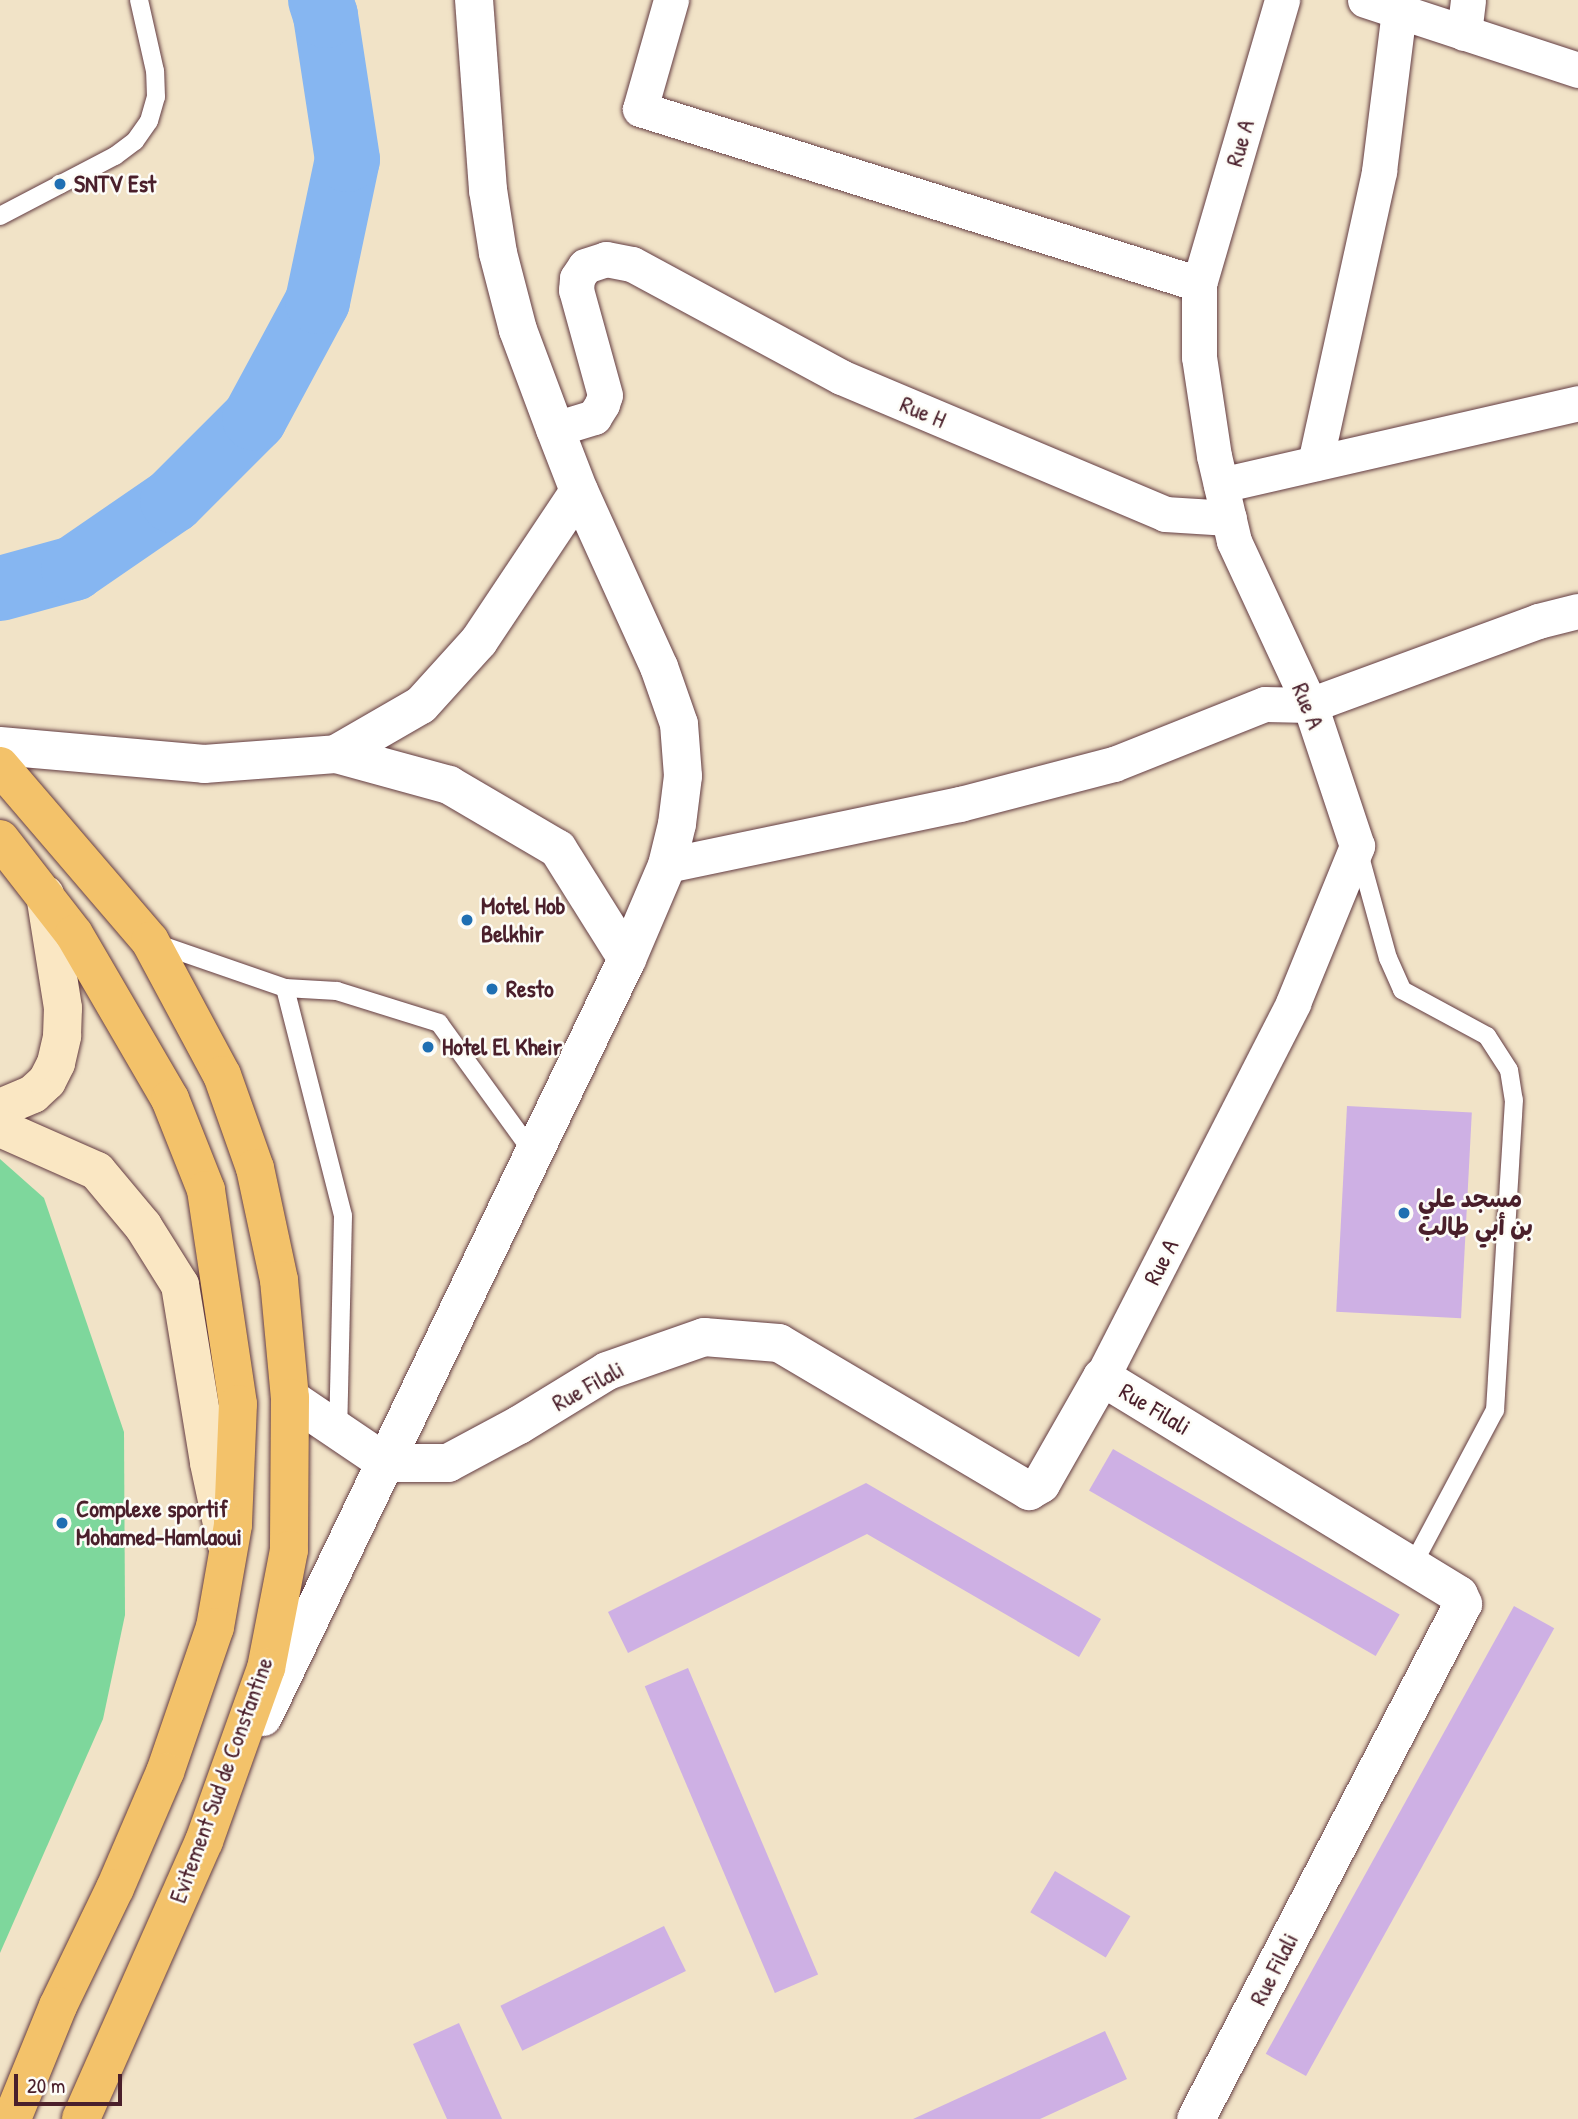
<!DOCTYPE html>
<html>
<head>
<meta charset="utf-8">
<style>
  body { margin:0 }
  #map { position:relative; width:1578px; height:2119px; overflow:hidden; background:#f1e3c7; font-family:"Patrick Hand","Playpen Sans Arabic",sans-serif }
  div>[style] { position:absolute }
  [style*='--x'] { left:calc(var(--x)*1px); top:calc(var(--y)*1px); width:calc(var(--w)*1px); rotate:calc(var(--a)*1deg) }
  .green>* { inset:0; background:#7ed79c }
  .river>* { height:65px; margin:-32.5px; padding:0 32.5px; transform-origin:32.5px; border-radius:32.5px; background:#86b6f1 }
  .building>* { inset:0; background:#ceb0e4; transform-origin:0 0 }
  .roads { filter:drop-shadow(0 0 2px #633c42) drop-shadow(0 0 2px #633c42) }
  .service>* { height:18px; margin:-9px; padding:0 9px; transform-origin:9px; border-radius:9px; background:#fff }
  .minor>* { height:35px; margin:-17.5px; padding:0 17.5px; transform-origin:17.5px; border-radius:17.5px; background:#fff }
  .tertiary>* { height:38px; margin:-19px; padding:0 19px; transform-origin:19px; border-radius:19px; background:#fff }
  .secondary>* { height:38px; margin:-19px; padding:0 19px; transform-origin:19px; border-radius:19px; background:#fae7c3 }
  .trunk>* { height:38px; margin:-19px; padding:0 19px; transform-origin:19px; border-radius:19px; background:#f3c26a }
  .dots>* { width:19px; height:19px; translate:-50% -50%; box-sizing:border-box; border:4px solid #fdfcf7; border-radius:50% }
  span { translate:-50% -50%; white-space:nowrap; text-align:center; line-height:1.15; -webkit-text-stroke:5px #fdfcf7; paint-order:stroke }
  .street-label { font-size:24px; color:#4a1f2b }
  .poi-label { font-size:24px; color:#4a1f2b; font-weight:700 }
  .left { translate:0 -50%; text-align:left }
  .scale { position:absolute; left:14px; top:2074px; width:108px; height:32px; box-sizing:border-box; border:4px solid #4a1f2b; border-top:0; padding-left:9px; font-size:21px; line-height:24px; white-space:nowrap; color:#4a1f2b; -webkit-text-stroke:5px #fdfcf7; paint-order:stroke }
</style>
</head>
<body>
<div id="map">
  <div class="green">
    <div style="clip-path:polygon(0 1159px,44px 1198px,124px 1432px,125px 1615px,103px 1719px,0 1953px)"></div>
  </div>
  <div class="river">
    <div style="--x:0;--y:588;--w:76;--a:-15.3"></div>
    <div style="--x:73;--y:568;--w:120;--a:-34.5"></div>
    <div style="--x:172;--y:500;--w:116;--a:-45"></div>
    <div style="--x:254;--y:418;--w:133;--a:-61.7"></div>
    <div style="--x:317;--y:301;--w:145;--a:-78.1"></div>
    <div style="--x:347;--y:159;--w:146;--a:-98.7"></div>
    <div style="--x:325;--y:15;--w:16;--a:-108"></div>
  </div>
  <div class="building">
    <div style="left:1347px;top:1106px;width:125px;height:206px;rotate:3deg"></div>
    <div style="left:1113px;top:1449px;width:331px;height:48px;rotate:30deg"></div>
    <div style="clip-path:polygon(866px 1483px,1101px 1619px,1079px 1657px,867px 1534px,628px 1653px,608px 1612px)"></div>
    <div style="left:1514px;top:1606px;width:46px;height:512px;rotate:29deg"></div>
    <div style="left:688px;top:1668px;width:333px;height:47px;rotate:67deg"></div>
    <div style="left:1055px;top:1871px;width:88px;height:48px;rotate:31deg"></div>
    <div style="left:664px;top:1926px;width:50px;height:182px;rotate:64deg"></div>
    <div style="clip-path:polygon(459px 2023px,502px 2119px,447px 2119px,413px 2044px)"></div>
    <div style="clip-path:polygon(1105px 2031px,1127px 2079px,1040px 2119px,913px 2119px)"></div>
  </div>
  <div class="roads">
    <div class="service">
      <div style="--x:0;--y:216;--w:130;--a:-27.6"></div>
      <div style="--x:115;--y:156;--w:25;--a:-37"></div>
      <div style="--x:135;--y:141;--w:24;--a:-55"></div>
      <div style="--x:149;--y:121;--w:25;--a:-74"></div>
      <div style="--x:156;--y:97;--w:26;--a:-92"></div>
      <div style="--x:155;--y:71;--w:73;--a:-102.7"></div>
      <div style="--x:1359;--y:853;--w:109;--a:74.6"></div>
      <div style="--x:1388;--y:958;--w:35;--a:66"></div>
      <div style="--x:1402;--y:990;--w:97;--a:28.4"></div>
      <div style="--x:1487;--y:1036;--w:40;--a:57.1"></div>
      <div style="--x:1509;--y:1070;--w:30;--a:81"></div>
      <div style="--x:1514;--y:1100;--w:311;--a:93.5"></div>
      <div style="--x:1495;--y:1410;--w:177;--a:118"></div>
      <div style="--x:155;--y:943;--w:138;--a:19.1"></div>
      <div style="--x:285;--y:988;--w:235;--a:75.7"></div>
      <div style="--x:343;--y:1216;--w:215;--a:91.3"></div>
      <div style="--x:285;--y:988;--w:52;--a:3.3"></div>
      <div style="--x:337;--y:991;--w:107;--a:17.4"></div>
      <div style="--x:439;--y:1023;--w:162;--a:54.1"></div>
    </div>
    <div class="minor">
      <div style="--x:671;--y:0;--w:113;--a:105.9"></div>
      <div style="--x:640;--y:109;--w:586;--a:17.38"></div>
      <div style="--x:1365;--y:0;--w:224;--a:18.2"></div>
      <div style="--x:1464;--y:33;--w:33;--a:-83"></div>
      <div style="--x:555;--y:429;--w:41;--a:-17.1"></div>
      <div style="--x:594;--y:417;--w:15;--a:-58"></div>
      <div style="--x:602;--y:404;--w:9;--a:-72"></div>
      <div style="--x:605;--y:395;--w:109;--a:-105.4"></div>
      <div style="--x:576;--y:290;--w:12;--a:-85"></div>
      <div style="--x:577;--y:278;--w:14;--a:-56"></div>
      <div style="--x:585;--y:266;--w:22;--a:-18"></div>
      <div style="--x:606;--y:259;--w:26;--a:11"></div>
      <div style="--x:632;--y:264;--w:238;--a:28.4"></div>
      <div style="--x:841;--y:377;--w:352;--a:22.9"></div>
      <div style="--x:1165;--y:514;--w:64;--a:3.6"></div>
      <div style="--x:1315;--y:463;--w:299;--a:-77.6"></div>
      <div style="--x:1379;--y:171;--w:161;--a:-82.9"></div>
      <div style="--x:1221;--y:485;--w:366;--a:-12.9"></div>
      <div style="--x:667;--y:865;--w:299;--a:-11.8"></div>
      <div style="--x:960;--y:804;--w:159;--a:-14.6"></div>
      <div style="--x:1114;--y:764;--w:162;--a:-21.7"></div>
      <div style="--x:1265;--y:704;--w:45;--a:1.3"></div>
      <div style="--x:1310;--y:705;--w:243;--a:-20.2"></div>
      <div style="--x:1538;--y:621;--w:41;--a:-14"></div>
      <div style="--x:1102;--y:1377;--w:420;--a:-62.9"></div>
      <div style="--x:1293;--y:1003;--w:170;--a:-67.8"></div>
      <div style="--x:1357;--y:846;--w:149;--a:-108.4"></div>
      <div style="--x:1310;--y:705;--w:181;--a:-114.9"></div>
      <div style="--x:1234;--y:541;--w:87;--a:-103.2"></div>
      <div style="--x:1214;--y:456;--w:100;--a:-98.6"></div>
      <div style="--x:1199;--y:357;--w:73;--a:-90"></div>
      <div style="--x:1199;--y:284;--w:296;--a:-73.7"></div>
    </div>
    <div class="tertiary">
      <div style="--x:0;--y:746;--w:205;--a:5"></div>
      <div style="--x:204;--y:764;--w:132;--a:-4.3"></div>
      <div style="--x:336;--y:754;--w:98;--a:-30"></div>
      <div style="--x:421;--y:705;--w:86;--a:-47.8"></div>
      <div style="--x:479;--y:641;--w:180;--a:-56.3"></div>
      <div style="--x:336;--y:754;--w:117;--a:15.3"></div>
      <div style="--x:449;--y:785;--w:126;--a:30.4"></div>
      <div style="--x:558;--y:849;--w:130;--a:57.9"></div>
      <div style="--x:290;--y:1398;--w:116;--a:34.1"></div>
      <div style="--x:386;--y:1463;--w:62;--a:0"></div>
      <div style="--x:448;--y:1463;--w:81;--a:-28.2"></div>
      <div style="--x:519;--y:1425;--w:103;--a:-31.5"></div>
      <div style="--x:607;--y:1371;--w:103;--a:-19.3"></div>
      <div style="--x:704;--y:1337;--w:75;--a:4.6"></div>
      <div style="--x:779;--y:1343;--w:291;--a:30.6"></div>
      <div style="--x:1029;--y:1491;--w:14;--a:-30"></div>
      <div style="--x:1041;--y:1484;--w:123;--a:-60.3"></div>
      <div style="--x:1102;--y:1377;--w:418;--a:31.4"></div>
      <div style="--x:1459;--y:1595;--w:10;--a:66"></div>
      <div style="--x:1463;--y:1604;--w:580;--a:117.4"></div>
      <div style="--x:263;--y:1717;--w:841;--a:-64.35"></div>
      <div style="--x:627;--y:959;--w:102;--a:-66.9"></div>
      <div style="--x:667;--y:865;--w:42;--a:-76.3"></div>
      <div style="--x:677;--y:824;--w:48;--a:-82.9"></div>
      <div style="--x:683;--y:776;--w:52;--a:-94.4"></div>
      <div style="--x:679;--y:724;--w:60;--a:-109.3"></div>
      <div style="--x:659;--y:667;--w:193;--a:-114.4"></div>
      <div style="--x:579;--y:491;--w:66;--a:-111.2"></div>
      <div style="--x:555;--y:429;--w:106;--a:-110.5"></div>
      <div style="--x:518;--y:330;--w:80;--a:-104.6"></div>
      <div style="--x:498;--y:253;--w:64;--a:-99"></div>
      <div style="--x:488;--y:190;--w:191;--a:-94.2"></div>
    </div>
    <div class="secondary">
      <div style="--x:0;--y:1108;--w:36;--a:-23"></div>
      <div style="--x:33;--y:1094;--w:19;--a:-43"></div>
      <div style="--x:47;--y:1081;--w:20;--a:-63"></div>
      <div style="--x:56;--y:1063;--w:28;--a:-77"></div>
      <div style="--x:62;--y:1036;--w:28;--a:-88"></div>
      <div style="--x:63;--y:1008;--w:115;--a:-99"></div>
      <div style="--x:0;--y:1128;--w:106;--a:23.9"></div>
      <div style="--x:97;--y:1171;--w:72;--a:50.1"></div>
      <div style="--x:143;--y:1226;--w:70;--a:57.9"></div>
      <div style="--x:180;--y:1285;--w:180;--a:80.7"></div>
      <div style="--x:209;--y:1463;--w:81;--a:77.9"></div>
    </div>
    <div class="trunk">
      <div style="--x:0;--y:766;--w:230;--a:49.4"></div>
      <div style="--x:150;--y:941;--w:152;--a:61.8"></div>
      <div style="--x:222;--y:1075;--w:99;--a:70.5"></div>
      <div style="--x:255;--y:1168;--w:115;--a:77.9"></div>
      <div style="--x:279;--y:1280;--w:119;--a:84.7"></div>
      <div style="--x:290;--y:1398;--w:152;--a:90.4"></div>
      <div style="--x:289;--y:1550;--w:120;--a:101"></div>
      <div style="--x:266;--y:1668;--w:184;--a:109.7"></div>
      <div style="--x:204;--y:1841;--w:304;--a:113.9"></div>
      <div style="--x:0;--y:839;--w:120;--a:52.1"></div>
      <div style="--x:74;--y:934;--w:191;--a:59.8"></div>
      <div style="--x:170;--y:1099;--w:98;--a:68.4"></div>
      <div style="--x:206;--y:1190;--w:216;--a:81.5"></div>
      <div style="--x:238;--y:1404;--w:121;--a:92.4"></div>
      <div style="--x:233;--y:1525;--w:104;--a:100"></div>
      <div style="--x:215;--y:1627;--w:153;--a:109"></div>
      <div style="--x:165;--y:1772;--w:126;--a:113.3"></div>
      <div style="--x:115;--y:1888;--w:131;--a:115.8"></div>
      <div style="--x:58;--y:2006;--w:122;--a:112.2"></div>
    </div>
  </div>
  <div class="dots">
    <div style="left:60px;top:184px;background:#1f6fb2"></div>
    <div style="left:467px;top:920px;background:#1f6fb2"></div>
    <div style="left:492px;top:989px;background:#1f6fb2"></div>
    <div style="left:428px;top:1047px;background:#1f6fb2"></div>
    <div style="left:1404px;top:1213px;background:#1f6fb2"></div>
    <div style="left:62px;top:1523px;background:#1f6fb2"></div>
  </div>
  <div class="street-label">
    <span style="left:1240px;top:143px;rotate:-74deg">Rue A</span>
    <span style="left:923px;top:412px;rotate:23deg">Rue H</span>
    <span style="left:1308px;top:706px;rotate:68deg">Rue A</span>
    <span style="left:1161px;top:1262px;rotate:-63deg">Rue A</span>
    <span style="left:588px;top:1386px;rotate:-29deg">Rue Filali</span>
    <span style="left:1155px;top:1409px;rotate:31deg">Rue Filali</span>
    <span style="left:221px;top:1780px;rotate:-70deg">Evitement Sud de Constantine</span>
    <span style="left:1274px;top:1969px;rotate:-63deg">Rue Filali</span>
  </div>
  <div class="poi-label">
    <span class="left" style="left:74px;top:184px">SNTV Est</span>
    <span class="left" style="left:481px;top:920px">Motel Hob<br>Belkhir</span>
    <span class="left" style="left:506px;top:989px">Resto</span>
    <span class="left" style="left:442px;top:1047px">Hotel El Kheir</span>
    <span class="left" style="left:1418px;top:1213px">مسجد علي<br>بن أبي طالب</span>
    <span class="left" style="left:76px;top:1523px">Complexe sportif<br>Mohamed-Hamlaoui</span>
  </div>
  <div class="scale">20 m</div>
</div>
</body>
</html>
